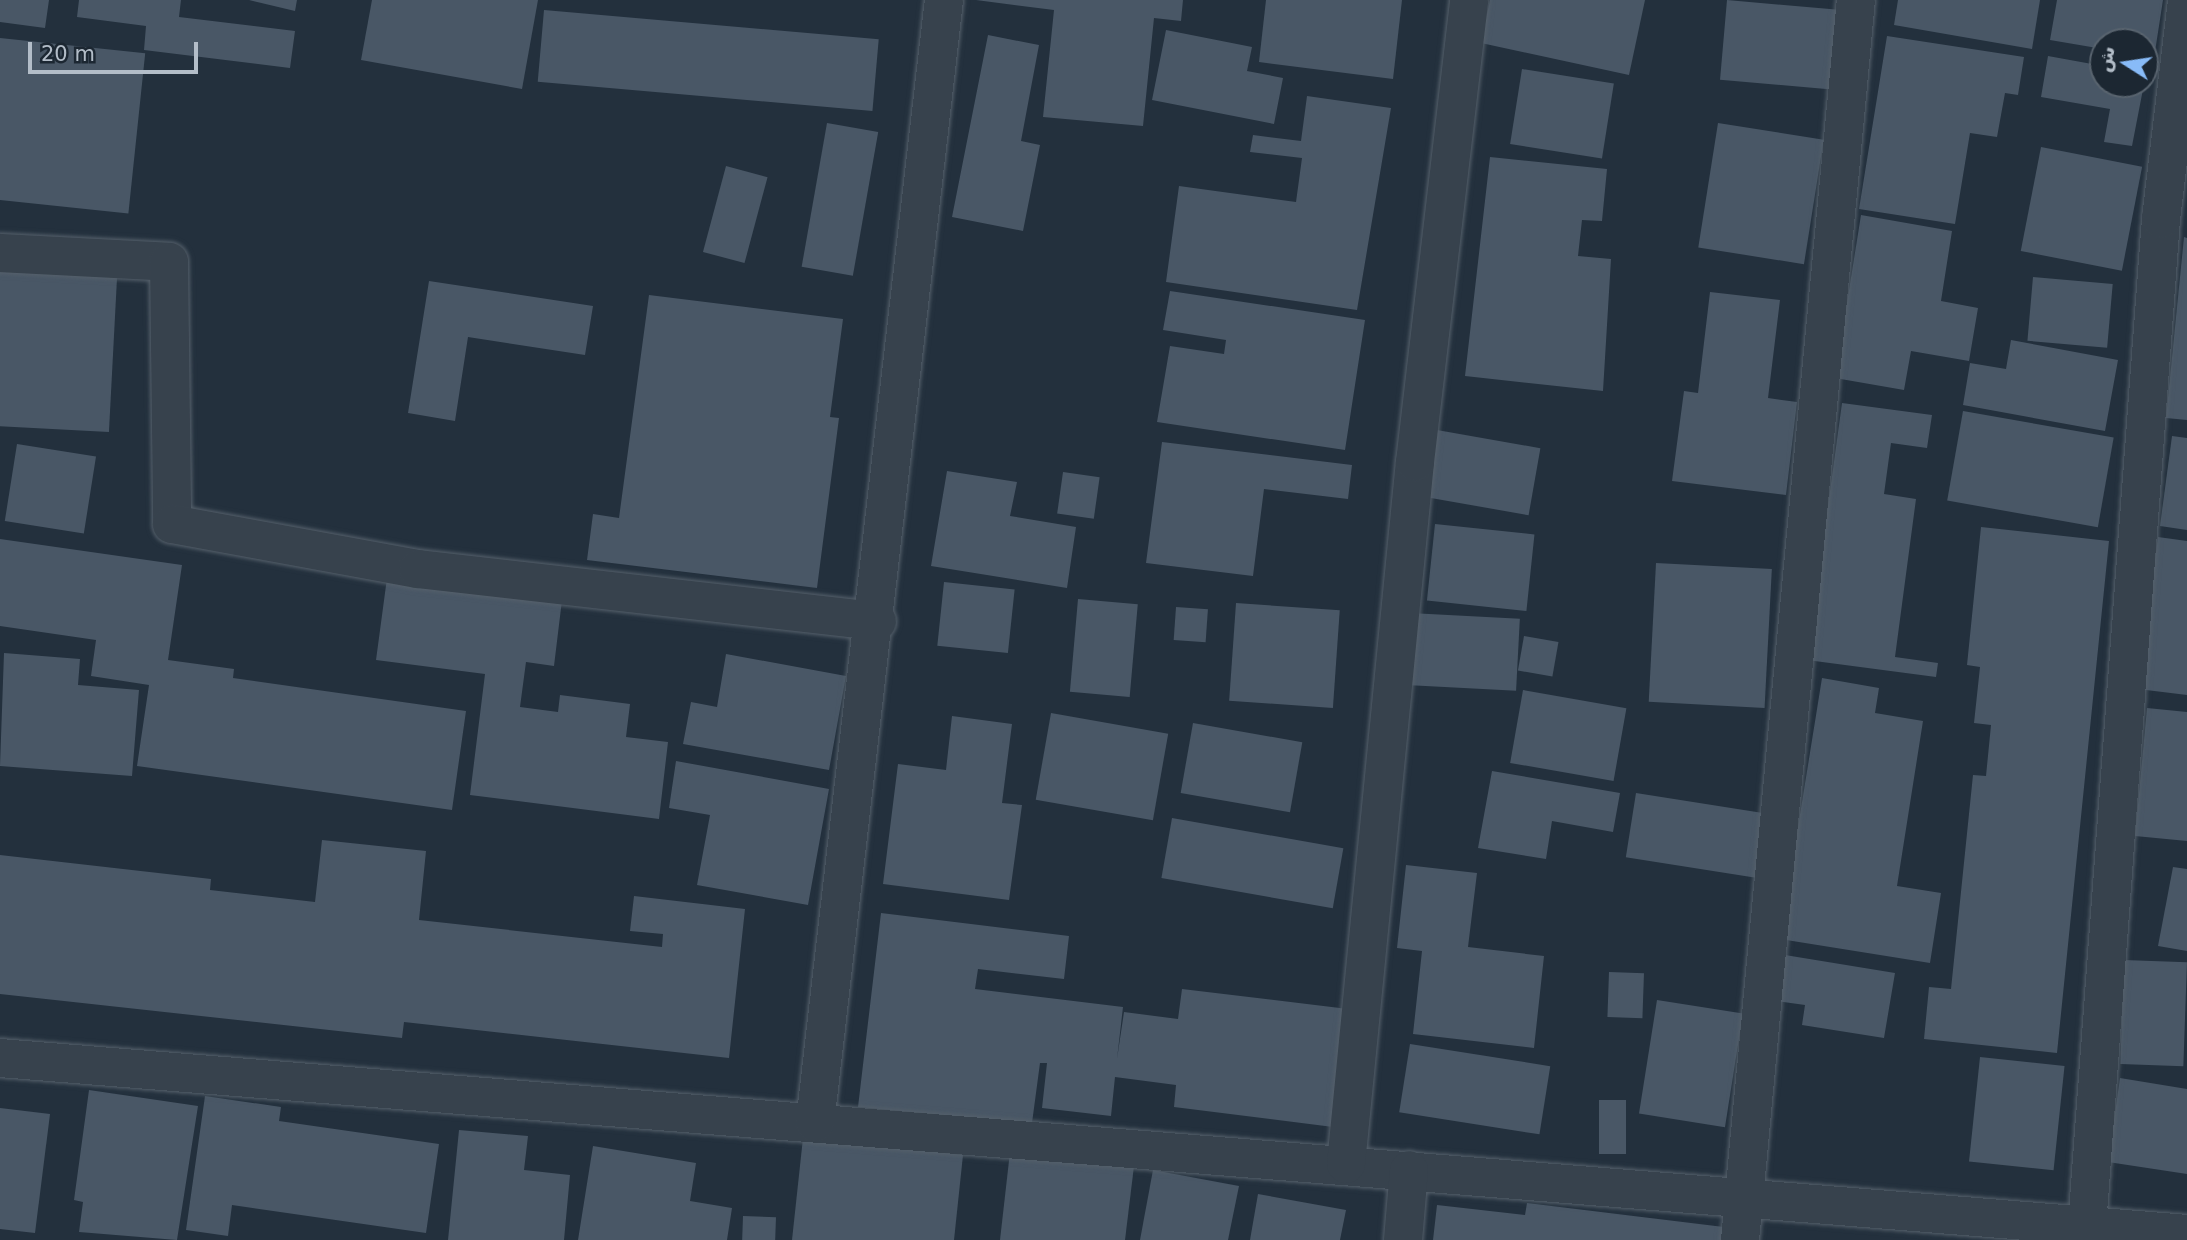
<!DOCTYPE html>
<html>
<head>
<meta charset="utf-8">
<style>
  body { margin:0 }
  #map { position:relative; width:2187px; height:1240px; overflow:hidden; background:#23303d; font-family:"DejaVu Sans",Cairo,sans-serif }
  div>[style] { position:absolute }
  [style*='--x'] { left:calc(var(--x)*1px); top:calc(var(--y)*1px); width:calc(var(--w)*1px); rotate:calc(var(--a)*1deg) }
  .building>* { inset:0; background:#495766; transform-origin:0 0 }
  .roads { filter:drop-shadow(0 0 2px #55606b) drop-shadow(0 0 2px #55606b) }
  .street>* { height:38px; margin:-19px; padding:0 19px; transform-origin:19px; border-radius:19px; background:#37424d }
  span { translate:-50% -50%; white-space:nowrap; text-align:center; line-height:1.15; -webkit-text-stroke:5px #1c2732; paint-order:stroke }
  .north { position:absolute; left:2089px; top:28px; width:70px; height:70px; box-sizing:border-box; background:#1c2732; border:2px solid #58636e; border-radius:50%; rotate:282deg; font-size:19px; font-weight:700; line-height:28px; text-align:center; color:#b3bdc8 }
  .north::after { content:''; display:block; margin:auto; width:24px; height:32px; background:#88bbf8; clip-path:polygon(50% 0,100% 100%,50% 72%,0 100%) }
  .scale { position:absolute; left:28px; top:42px; width:170px; height:32px; box-sizing:border-box; border:4px solid #b3bdc8; border-top:0; padding-left:9px; font-size:21px; line-height:24px; white-space:nowrap; color:#b3bdc8; -webkit-text-stroke:5px #1c2732; paint-order:stroke }
</style>
</head>
<body>
<div id="map">
  <div class="building">
    <div style="clip-path:polygon(0 0,49px 0,45px 28px,0 22px)"></div>
    <div style="clip-path:polygon(79px 0,181px 0,179px 17px,295px 31px,290px 68px,144px 50px,146px 26px,77px 17px)"></div>
    <div style="clip-path:polygon(249px 0,297px 0,295px 11px)"></div>
    <div style="clip-path:polygon(372px 0,538px 0,522px 89px,361px 60px)"></div>
    <div style="clip-path:polygon(976px 0,1183px 0,1181px 21px,1154px 18px,1143px 126px,1043px 117px,1054px 10px)"></div>
    <div style="clip-path:polygon(1266px 0,1402px 0,1393px 79px,1259px 62px)"></div>
    <div style="clip-path:polygon(1490px 0,1645px 0,1629px 75px,1481px 43px)"></div>
    <div style="left:1727px;top:0;width:112px;height:80px;rotate:5deg"></div>
    <div style="clip-path:polygon(1898px 0,2040px 0,2032px 49px,1894px 25px)"></div>
    <div style="clip-path:polygon(2057px 0,2163px 0,2154px 58px,2145px 56px,2145px 42px,2103px 42px,2103px 49px,2050px 40px)"></div>
    <div style="left:544px;top:10px;width:336px;height:72px;rotate:5deg"></div>
    <div style="clip-path:polygon(1166px 30px,1252px 47px,1247px 71px,1283px 78px,1274px 124px,1152px 100px)"></div>
    <div style="clip-path:polygon(988px 35px,1039px 45px,1021px 141px,1040px 145px,1023px 231px,952px 217px)"></div>
    <div style="clip-path:polygon(1887px 36px,2024px 57px,2018px 95px,2005px 93px,1997px 137px,1970px 133px,1955px 224px,1859px 209px)"></div>
    <div style="left:0;top:38px;width:146px;height:161px;rotate:6deg"></div>
    <div style="clip-path:polygon(2048px 56px,2103px 66px,2103px 84px,2144px 84px,2132px 146px,2104px 142px,2110px 109px,2041px 97px)"></div>
    <div style="left:1522px;top:69px;width:93px;height:76px;rotate:9deg"></div>
    <div style="clip-path:polygon(1307px 96px,1391px 108px,1357px 310px,1166px 282px,1179px 186px,1296px 202px,1302px 158px,1250px 152px,1253px 135px,1301px 141px)"></div>
    <div style="left:827px;top:123px;width:52px;height:146px;rotate:10deg"></div>
    <div style="left:1718px;top:123px;width:107px;height:126px;rotate:9deg"></div>
    <div style="left:2041px;top:147px;width:103px;height:106px;rotate:11deg"></div>
    <div style="clip-path:polygon(1490px 157px,1607px 169px,1602px 221px,1582px 220px,1578px 256px,1611px 259px,1603px 391px,1465px 376px)"></div>
    <div style="left:726px;top:166px;width:43px;height:89px;rotate:15deg"></div>
    <div style="clip-path:polygon(1861px 215px,1952px 231px,1941px 301px,1978px 308px,1969px 361px,1911px 351px,1904px 390px,1835px 378px)"></div>
    <div style="clip-path:polygon(2184px 237px,2187px 238px,2187px 420px,2166px 418px)"></div>
    <div style="left:0;top:256px;width:118px;height:170px;rotate:3deg"></div>
    <div style="left:2033px;top:277px;width:80px;height:64px;rotate:5deg"></div>
    <div style="clip-path:polygon(429px 281px,593px 306px,585px 355px,468px 337px,455px 421px,408px 413px)"></div>
    <div style="clip-path:polygon(1170px 291px,1365px 320px,1345px 450px,1157px 422px,1170px 346px,1224px 354px,1226px 340px,1163px 330px)"></div>
    <div style="clip-path:polygon(1710px 292px,1780px 300px,1768px 398px,1797px 402px,1786px 495px,1672px 481px,1684px 391px,1698px 393px)"></div>
    <div style="clip-path:polygon(649px 295px,843px 319px,830px 417px,839px 418px,817px 588px,587px 560px,593px 514px,619px 518px)"></div>
    <div style="clip-path:polygon(2011px 340px,2118px 360px,2105px 431px,1963px 405px,1970px 363px,2006px 369px)"></div>
    <div style="clip-path:polygon(1842px 403px,1932px 415px,1927px 448px,1891px 443px,1884px 494px,1916px 499px,1895px 657px,1938px 663px,1936px 677px,1807px 660px)"></div>
    <div style="left:1963px;top:411px;width:153px;height:91px;rotate:10deg"></div>
    <div style="left:1437px;top:430px;width:105px;height:68px;rotate:10deg"></div>
    <div style="clip-path:polygon(2172px 436px,2187px 438px,2187px 530px,2160px 526px)"></div>
    <div style="clip-path:polygon(1162px 442px,1352px 465px,1348px 499px,1264px 489px,1253px 576px,1146px 563px)"></div>
    <div style="left:17px;top:444px;width:80px;height:78px;rotate:9deg"></div>
    <div style="clip-path:polygon(947px 471px,1017px 482px,1010px 516px,1076px 527px,1067px 588px,931px 566px)"></div>
    <div style="left:1063px;top:472px;width:37px;height:42px;rotate:8deg"></div>
    <div style="left:1435px;top:524px;width:100px;height:77px;rotate:6deg"></div>
    <div style="clip-path:polygon(1981px 527px,2109px 541px,2057px 1053px,1924px 1039px,1929px 987px,1951px 989px,1973px 775px,1986px 776px,1991px 725px,1974px 723px,1980px 667px,1967px 665px)"></div>
    <div style="clip-path:polygon(2158px 537px,2187px 541px,2187px 695px,2138px 689px)"></div>
    <div style="clip-path:polygon(0 539px,182px 565px,168px 660px,234px 669px,233px 678px,466px 711px,452px 810px,137px 766px,149px 685px,91px 676px,96px 640px,0 626px)"></div>
    <div style="left:1656px;top:563px;width:116px;height:139px;rotate:3deg"></div>
    <div style="clip-path:polygon(387px 578px,562px 600px,554px 666px,526px 662px,520px 707px,558px 712px,560px 695px,630px 704px,626px 737px,668px 742px,659px 819px,470px 795px,485px 674px,376px 660px)"></div>
    <div style="left:944px;top:582px;width:71px;height:64px;rotate:6deg"></div>
    <div style="left:1078px;top:599px;width:60px;height:93px;rotate:5deg"></div>
    <div style="left:1236px;top:603px;width:104px;height:98px;rotate:4deg"></div>
    <div style="left:1176px;top:607px;width:32px;height:33px;rotate:4deg"></div>
    <div style="left:1410px;top:613px;width:110px;height:72px;rotate:3deg"></div>
    <div style="left:1524px;top:636px;width:35px;height:35px;rotate:10deg"></div>
    <div style="clip-path:polygon(4px 653px,80px 659px,78px 685px,139px 690px,132px 776px,0 766px)"></div>
    <div style="clip-path:polygon(726px 654px,846px 676px,829px 770px,683px 744px,691px 702px,717px 707px)"></div>
    <div style="clip-path:polygon(1822px 678px,1879px 688px,1875px 713px,1923px 721px,1897px 886px,1941px 893px,1930px 963px,1780px 939px)"></div>
    <div style="left:1523px;top:690px;width:105px;height:74px;rotate:10deg"></div>
    <div style="clip-path:polygon(2147px 708px,2187px 712px,2187px 841px,2135px 836px)"></div>
    <div style="left:1051px;top:713px;width:119px;height:88px;rotate:10deg"></div>
    <div style="clip-path:polygon(952px 716px,1012px 724px,1002px 803px,1022px 805px,1009px 900px,883px 884px,898px 764px,946px 770px)"></div>
    <div style="left:1193px;top:723px;width:111px;height:71px;rotate:10deg"></div>
    <div style="clip-path:polygon(676px 761px,829px 789px,808px 905px,697px 885px,710px 815px,669px 808px)"></div>
    <div style="clip-path:polygon(1492px 771px,1620px 793px,1613px 832px,1552px 821px,1546px 859px,1478px 848px)"></div>
    <div style="left:1636px;top:793px;width:138px;height:65px;rotate:9deg"></div>
    <div style="left:1172px;top:818px;width:174px;height:61px;rotate:10deg"></div>
    <div style="clip-path:polygon(322px 840px,426px 851px,419px 920px,662px 947px,663px 934px,630px 931px,634px 896px,745px 909px,729px 1058px,404px 1022px,402px 1038px,0 994px,0 855px,211px 879px,210px 890px,315px 902px)"></div>
    <div style="clip-path:polygon(1406px 865px,1477px 873px,1468px 947px,1544px 956px,1534px 1048px,1413px 1034px,1422px 951px,1397px 948px)"></div>
    <div style="clip-path:polygon(2173px 867px,2187px 869px,2187px 951px,2158px 946px)"></div>
    <div style="clip-path:polygon(881px 913px,1069px 936px,1064px 979px,978px 969px,975px 989px,1123px 1007px,1117px 1059px,1124px 1012px,1178px 1019px,1182px 989px,1348px 1009px,1333px 1127px,1174px 1107px,1176px 1085px,1115px 1077px,1111px 1116px,1042px 1108px,1047px 1063px,1040px 1063px,1032px 1123px,858px 1107px)"></div>
    <div style="clip-path:polygon(1785px 955px,1895px 973px,1884px 1038px,1802px 1025px,1805px 1005px,1777px 1001px)"></div>
    <div style="left:2124px;top:960px;width:63px;height:104px;rotate:2deg"></div>
    <div style="left:1609px;top:972px;width:35px;height:45px;rotate:2deg"></div>
    <div style="left:1657px;top:1000px;width:87px;height:115px;rotate:9deg"></div>
    <div style="left:1410px;top:1044px;width:142px;height:69px;rotate:9deg"></div>
    <div style="left:1980px;top:1057px;width:85px;height:105px;rotate:6deg"></div>
    <div style="clip-path:polygon(2120px 1078px,2187px 1089px,2187px 1174px,2108px 1162px)"></div>
    <div style="clip-path:polygon(89px 1090px,198px 1106px,177px 1240px,79px 1232px,83px 1202px,74px 1200px)"></div>
    <div style="clip-path:polygon(205px 1096px,281px 1107px,279px 1121px,439px 1144px,426px 1233px,232px 1205px,228px 1236px,186px 1230px)"></div>
    <div style="left:1599px;top:1100px;width:27px;height:54px"></div>
    <div style="clip-path:polygon(0 1108px,50px 1114px,35px 1233px,0 1229px)"></div>
    <div style="clip-path:polygon(459px 1130px,528px 1136px,524px 1170px,570px 1175px,564px 1240px,448px 1240px)"></div>
    <div style="clip-path:polygon(803px 1138px,963px 1155px,954px 1240px,792px 1240px)"></div>
    <div style="clip-path:polygon(593px 1146px,696px 1163px,690px 1201px,732px 1208px,727px 1240px,578px 1240px)"></div>
    <div style="clip-path:polygon(1010px 1152px,1134px 1166px,1125px 1240px,1000px 1240px)"></div>
    <div style="clip-path:polygon(1153px 1170px,1239px 1186px,1228px 1240px,1140px 1240px)"></div>
    <div style="clip-path:polygon(1258px 1194px,1346px 1210px,1340px 1240px,1250px 1240px)"></div>
    <div style="clip-path:polygon(1527px 1203px,1732px 1228px,1731px 1240px,1433px 1240px,1437px 1205px,1525px 1215px)"></div>
    <div style="left:743px;top:1216px;width:33px;height:24px;rotate:2deg"></div>
  </div>
  <div class="roads">
    <div class="street">
      <div style="--x:0;--y:253;--w:169;--a:3"></div>
      <div style="--x:169;--y:262;--w:262;--a:89.3"></div>
      <div style="--x:172;--y:524;--w:250;--a:10.4"></div>
      <div style="--x:418;--y:569;--w:462;--a:6.5"></div>
      <div style="--x:0;--y:1058;--w:2194;--a:4.6"></div>
      <div style="--x:815;--y:1123;--w:1130;--a:-83.45"></div>
      <div style="--x:1346;--y:1164;--w:705;--a:-84.39"></div>
      <div style="--x:1415;--y:462;--w:465;--a:-83.3"></div>
      <div style="--x:1403;--y:1240;--w:70;--a:-85.1"></div>
      <div style="--x:1740;--y:1240;--w:1245;--a:-84.66"></div>
      <div style="--x:2086;--y:1240;--w:1024;--a:-85.8"></div>
      <div style="--x:2161;--y:219;--w:221;--a:-83.2"></div>
    </div>
  </div>
  <div class="north">ش</div>
  <div class="scale">20 m</div>
</div>
</body>
</html>
